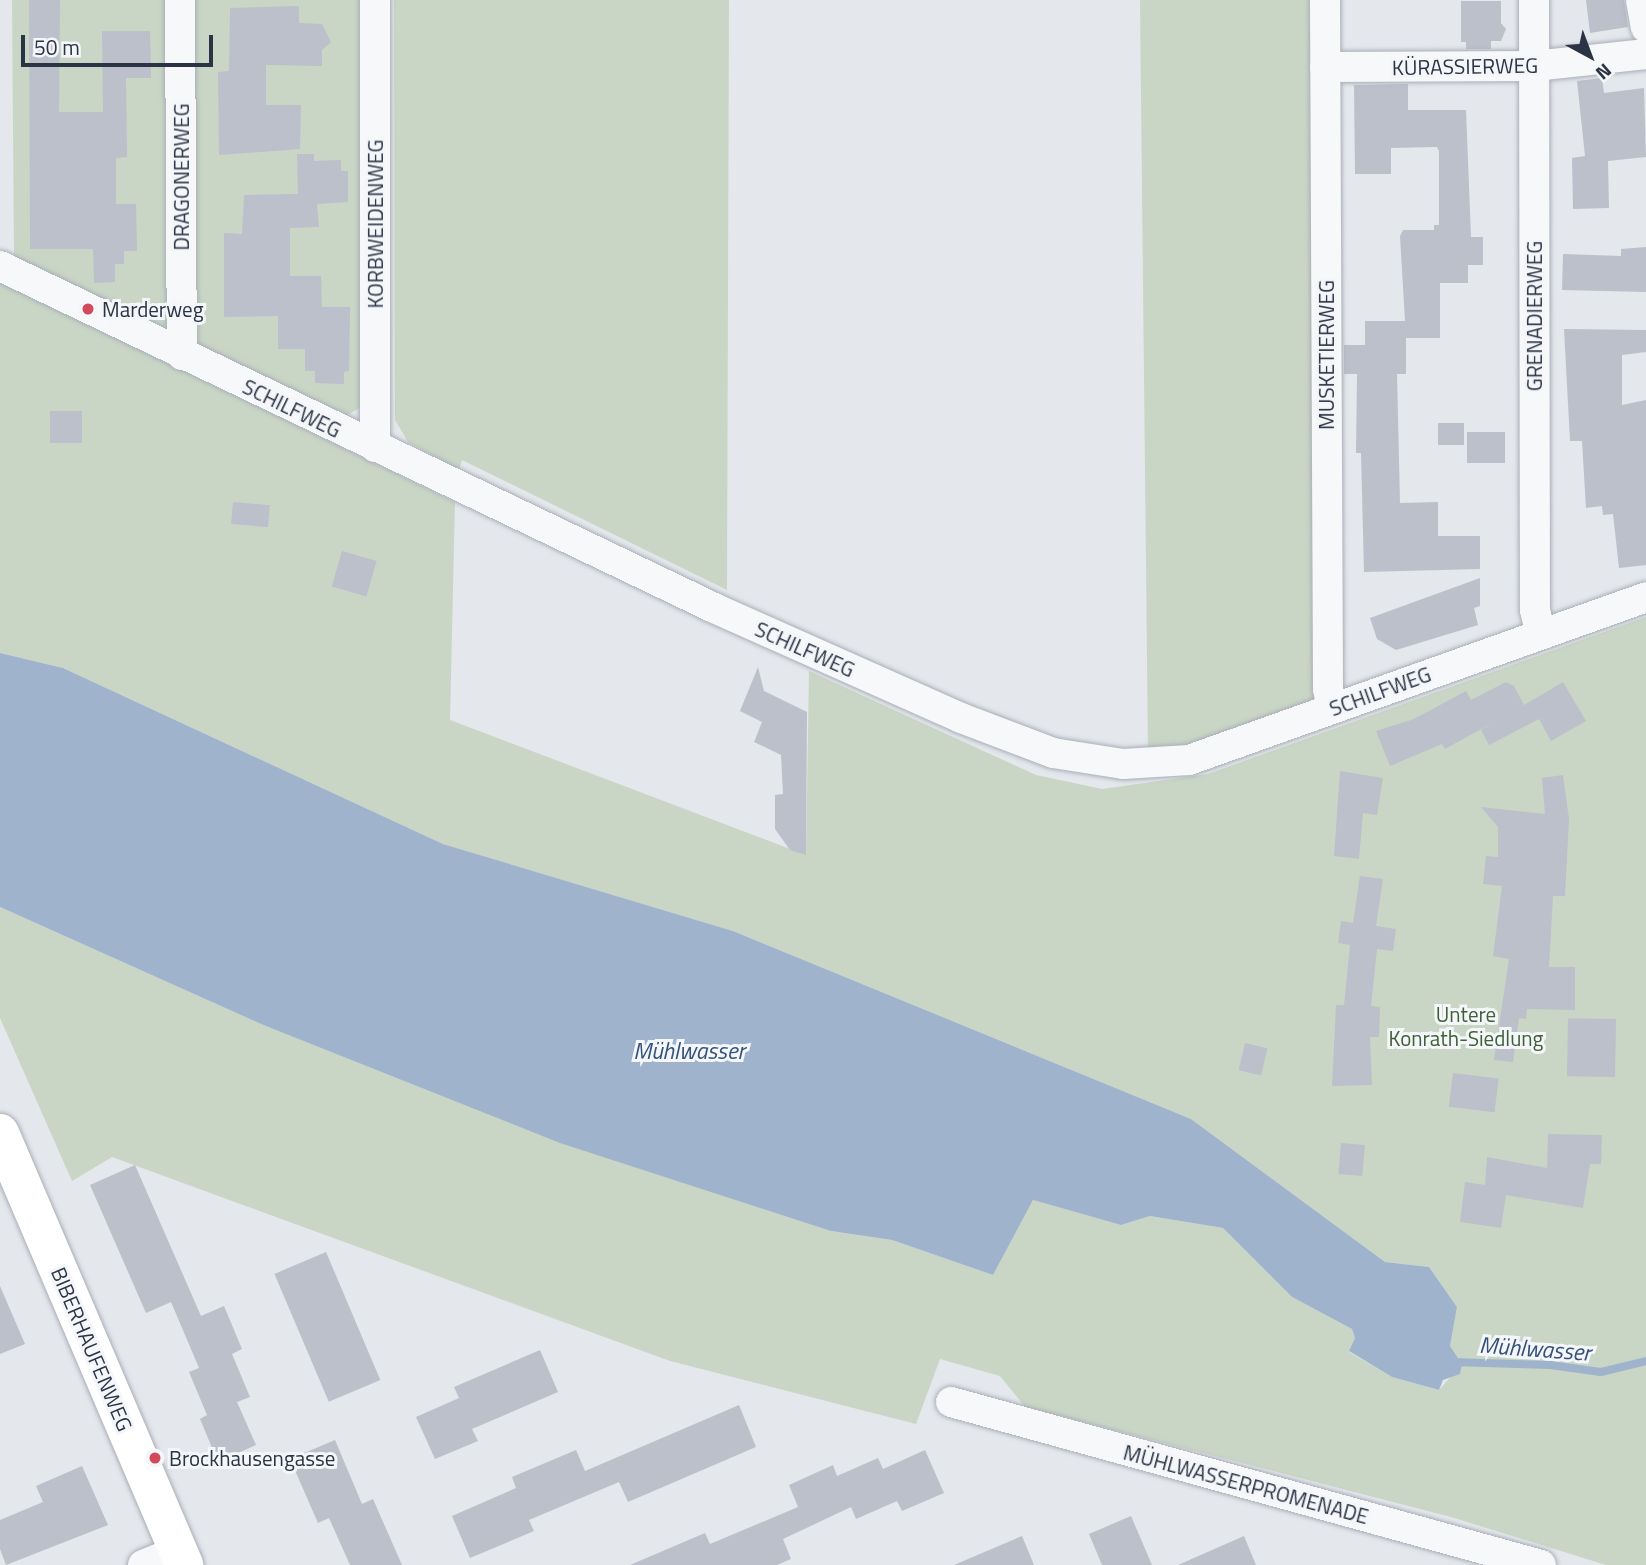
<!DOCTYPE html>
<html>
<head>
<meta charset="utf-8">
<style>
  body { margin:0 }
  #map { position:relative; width:1646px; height:1565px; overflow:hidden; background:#e4e7ec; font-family:"Titillium Web",sans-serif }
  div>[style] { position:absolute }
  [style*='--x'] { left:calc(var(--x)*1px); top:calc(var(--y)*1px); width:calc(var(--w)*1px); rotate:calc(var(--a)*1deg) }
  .green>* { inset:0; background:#c9d6c5 }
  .water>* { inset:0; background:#9fb4cc }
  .stream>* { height:8px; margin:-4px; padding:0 4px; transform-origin:4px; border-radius:4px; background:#9fb4cc }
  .building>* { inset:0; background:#bbc0ca; transform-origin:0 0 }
  .roads { filter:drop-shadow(0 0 2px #a9aeb7) drop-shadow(0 0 2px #a9aeb7) }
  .street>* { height:30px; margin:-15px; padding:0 15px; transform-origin:15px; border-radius:15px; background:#f7f8fa }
  .secondary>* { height:38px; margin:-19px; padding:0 19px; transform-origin:19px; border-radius:19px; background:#fff }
  .dots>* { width:19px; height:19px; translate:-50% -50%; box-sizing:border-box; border:4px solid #f4f6f9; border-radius:50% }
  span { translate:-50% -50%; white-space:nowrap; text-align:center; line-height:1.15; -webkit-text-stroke:6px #f4f6f9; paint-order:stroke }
  .street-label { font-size:21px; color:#2b3445 }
  .poi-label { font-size:21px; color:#2b3445 }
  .left { translate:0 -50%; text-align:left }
  .park-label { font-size:21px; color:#3f6138 }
  .water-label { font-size:23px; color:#34527a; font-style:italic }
  .north { position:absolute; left:1555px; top:21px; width:70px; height:70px; -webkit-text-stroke:5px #f4f6f9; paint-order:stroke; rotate:139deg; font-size:19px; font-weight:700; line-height:28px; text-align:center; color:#2b3445 }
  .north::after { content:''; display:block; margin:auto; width:24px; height:32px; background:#2b3445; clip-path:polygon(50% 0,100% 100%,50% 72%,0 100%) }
  .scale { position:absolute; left:21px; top:35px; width:192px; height:32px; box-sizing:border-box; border:4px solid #2b3445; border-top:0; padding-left:9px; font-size:21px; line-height:24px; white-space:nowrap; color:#2b3445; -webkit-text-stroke:5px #f4f6f9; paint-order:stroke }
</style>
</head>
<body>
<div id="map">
  <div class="green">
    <div style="clip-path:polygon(12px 0,170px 0,167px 324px,163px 327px,14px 260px)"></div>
    <div style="clip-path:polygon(191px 0,365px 0,366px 404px,346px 416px,193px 343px)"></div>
    <div style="clip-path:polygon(394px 0,729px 0,727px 590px,462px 460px,459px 470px,408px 442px,395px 420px)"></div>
    <div style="clip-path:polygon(1140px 0,1315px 0,1316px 698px,1304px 709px,1238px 735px,1148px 753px)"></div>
    <div style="clip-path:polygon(0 282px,455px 502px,450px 720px,806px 855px,809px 671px,1036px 775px,1102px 789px,1208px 774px,1646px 617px,1646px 1565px,1606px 1565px,1451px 1517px,1025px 1407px,1000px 1376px,940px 1359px,916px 1424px,670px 1361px,112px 1157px,72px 1181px,0 1018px,0 907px,261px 1024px,831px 1231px,892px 1240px,993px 1275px,1033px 1200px,1121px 1225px,1150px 1216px,1223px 1228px,1292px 1297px,1352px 1329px,1355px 1338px,1349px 1352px,1392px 1377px,1439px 1390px,1462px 1364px,1450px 1346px,1457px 1307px,1429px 1267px,1385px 1262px,1191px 1119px,733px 931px,443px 844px,63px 668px,0 653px)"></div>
  </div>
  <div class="water">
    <div style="clip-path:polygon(0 653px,63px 668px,443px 844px,733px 931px,1191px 1119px,1385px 1262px,1429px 1267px,1457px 1307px,1450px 1346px,1462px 1364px,1460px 1374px,1443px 1380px,1439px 1390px,1392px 1377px,1349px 1351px,1355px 1338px,1352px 1329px,1292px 1297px,1223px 1228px,1150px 1216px,1121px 1225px,1033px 1200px,993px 1275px,892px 1240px,831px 1231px,560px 1143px,261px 1024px,0 907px)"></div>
  </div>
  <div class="stream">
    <div style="--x:1452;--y:1362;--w:98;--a:1.8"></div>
    <div style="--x:1550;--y:1365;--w:51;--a:7.8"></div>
    <div style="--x:1601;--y:1372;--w:46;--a:-13.7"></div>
  </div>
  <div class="building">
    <div style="clip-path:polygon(29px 0,60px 0,59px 112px,103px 112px,102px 31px,150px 31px,151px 78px,126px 78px,127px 157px,116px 158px,116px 204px,136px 204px,137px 251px,124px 251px,124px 264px,115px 264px,115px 282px,94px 283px,93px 249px,30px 249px)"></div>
    <div style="clip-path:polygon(1586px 0,1624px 0,1628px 27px,1590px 33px)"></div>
    <div style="clip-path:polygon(1461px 1px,1501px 1px,1501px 23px,1506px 29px,1501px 41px,1491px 41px,1491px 49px,1466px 49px,1466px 42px,1461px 42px)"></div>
    <div style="clip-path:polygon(299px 6px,299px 23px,322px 24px,331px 42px,322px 50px,322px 66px,266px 65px,266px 105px,301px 105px,300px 149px,219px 155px,218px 72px,229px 71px,230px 8px)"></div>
    <div style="clip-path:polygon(1602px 78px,1604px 93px,1644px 88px,1646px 157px,1608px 161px,1609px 208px,1573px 209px,1572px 158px,1585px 156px,1577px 81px)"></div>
    <div style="clip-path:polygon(1408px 84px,1408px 110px,1466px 110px,1471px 237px,1483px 237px,1483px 265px,1468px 265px,1468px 283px,1440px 283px,1440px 338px,1406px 338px,1406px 374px,1397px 374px,1400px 503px,1438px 502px,1438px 536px,1480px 536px,1480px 569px,1364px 572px,1361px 453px,1356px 453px,1357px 374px,1344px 374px,1344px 345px,1365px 345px,1365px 321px,1405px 321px,1400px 236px,1403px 230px,1434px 230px,1434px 225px,1439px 225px,1439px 151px,1437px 147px,1391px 148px,1391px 174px,1355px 174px,1354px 85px)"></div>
    <div style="clip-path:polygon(297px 154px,314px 154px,314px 161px,341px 160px,341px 171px,348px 171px,348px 202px,317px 204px,319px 227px,290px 228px,290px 276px,321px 276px,322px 307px,350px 307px,349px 371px,344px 372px,344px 384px,315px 383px,315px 371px,305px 371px,305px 349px,278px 349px,278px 316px,224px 317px,224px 233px,242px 234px,244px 195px,298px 194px)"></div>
    <div style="clip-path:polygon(1646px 247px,1646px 292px,1562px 290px,1563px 254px,1621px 256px,1621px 249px)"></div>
    <div style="clip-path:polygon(1564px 329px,1646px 330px,1646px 352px,1622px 355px,1622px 405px,1646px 400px,1646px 565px,1619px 568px,1613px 514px,1603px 515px,1602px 506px,1586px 508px,1582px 441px,1570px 441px)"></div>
    <div style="left:50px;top:411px;width:32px;height:32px"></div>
    <div style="left:1438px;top:423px;width:26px;height:22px"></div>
    <div style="left:1467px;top:432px;width:38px;height:31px"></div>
    <div style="left:233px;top:502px;width:37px;height:22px;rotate:5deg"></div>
    <div style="left:342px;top:551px;width:36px;height:37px;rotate:16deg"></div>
    <div style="clip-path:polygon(1480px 578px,1480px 606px,1474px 608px,1478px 625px,1396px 650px,1377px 639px,1370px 618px)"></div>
    <div style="clip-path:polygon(758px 667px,764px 691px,807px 712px,806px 855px,790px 850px,775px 829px,775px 795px,783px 794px,781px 755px,754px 742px,762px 722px,740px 711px)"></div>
    <div style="clip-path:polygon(1506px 682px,1514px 686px,1524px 705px,1563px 682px,1586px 721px,1551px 741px,1539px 719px,1489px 745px,1481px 730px,1496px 721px,1445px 749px,1442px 744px,1390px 766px,1376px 731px,1414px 719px,1466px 691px,1471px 700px)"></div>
    <div style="clip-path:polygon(1340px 771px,1383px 778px,1377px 815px,1363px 813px,1359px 859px,1334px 856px)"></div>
    <div style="clip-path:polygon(1563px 775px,1569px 819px,1565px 896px,1553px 896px,1549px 967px,1575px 967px,1575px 1010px,1527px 1009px,1526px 1019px,1519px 1018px,1513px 1062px,1494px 1060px,1509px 959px,1493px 956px,1502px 886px,1483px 884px,1486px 856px,1498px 857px,1498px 827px,1481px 807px,1545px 814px,1542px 778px)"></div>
    <div style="clip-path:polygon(1360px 876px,1383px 879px,1376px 926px,1396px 929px,1393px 951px,1377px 949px,1371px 1006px,1380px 1007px,1379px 1037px,1370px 1037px,1372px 1085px,1332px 1086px,1336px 1005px,1344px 1005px,1350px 945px,1338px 943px,1341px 921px,1353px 923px)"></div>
    <div style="left:1616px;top:1019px;width:58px;height:48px;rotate:91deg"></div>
    <div style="left:1245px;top:1043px;width:23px;height:28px;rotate:13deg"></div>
    <div style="left:1453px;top:1073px;width:46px;height:34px;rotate:7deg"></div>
    <div style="clip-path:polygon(1548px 1134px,1602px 1135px,1601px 1164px,1590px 1164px,1583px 1208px,1506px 1195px,1501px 1228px,1460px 1222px,1465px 1182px,1485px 1185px,1487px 1157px,1547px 1168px)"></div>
    <div style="left:1341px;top:1143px;width:24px;height:31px;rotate:5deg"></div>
    <div style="clip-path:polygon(135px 1165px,201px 1316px,224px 1306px,242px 1349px,232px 1354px,250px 1397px,237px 1402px,256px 1445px,218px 1462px,200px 1419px,207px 1415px,189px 1372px,199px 1368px,171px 1302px,146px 1313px,90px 1185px)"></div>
    <div style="left:326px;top:1252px;width:139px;height:56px;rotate:67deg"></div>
    <div style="clip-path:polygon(0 1286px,25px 1344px,0 1354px)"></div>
    <div style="clip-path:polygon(540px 1350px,558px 1392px,472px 1429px,478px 1441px,435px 1459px,416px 1417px,459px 1398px,454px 1387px)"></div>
    <div style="clip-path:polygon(739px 1405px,756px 1447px,628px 1502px,619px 1482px,529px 1520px,534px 1531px,470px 1558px,452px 1516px,516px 1488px,512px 1477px,576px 1450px,585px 1471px)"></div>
    <div style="clip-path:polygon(335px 1440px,362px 1504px,373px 1499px,402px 1565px,350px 1565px,329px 1518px,318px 1523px,290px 1459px)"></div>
    <div style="clip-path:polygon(925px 1450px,944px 1493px,902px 1511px,897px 1501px,856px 1519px,851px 1507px,783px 1539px,791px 1559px,777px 1565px,630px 1565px,705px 1533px,710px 1544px,798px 1507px,789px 1485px,833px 1465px,837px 1476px,878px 1458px,883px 1469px)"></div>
    <div style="clip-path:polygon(82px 1466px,108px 1525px,6px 1565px,0 1549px,0 1520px,43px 1502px,36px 1486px)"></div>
    <div style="clip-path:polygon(1131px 1516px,1152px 1565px,1102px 1565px,1089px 1534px)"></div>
    <div style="clip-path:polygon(1022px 1536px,1034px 1565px,954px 1565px)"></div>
    <div style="clip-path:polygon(1244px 1536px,1256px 1565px,1178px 1565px)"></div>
  </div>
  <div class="roads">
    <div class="street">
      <div style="--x:180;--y:0;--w:355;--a:89.7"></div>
      <div style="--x:375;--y:0;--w:447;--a:90"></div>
      <div style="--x:1325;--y:0;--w:689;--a:89.75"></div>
      <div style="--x:1328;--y:689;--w:20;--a:79"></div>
      <div style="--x:1534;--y:0;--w:610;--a:89.91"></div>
      <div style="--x:1535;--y:610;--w:23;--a:77"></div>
      <div style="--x:1641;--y:0;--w:28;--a:80"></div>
      <div style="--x:1325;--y:67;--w:209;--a:-0.3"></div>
      <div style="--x:1534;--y:66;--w:113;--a:-6.1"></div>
      <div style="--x:0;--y:266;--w:792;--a:25.59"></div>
      <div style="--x:714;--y:608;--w:270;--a:24"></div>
      <div style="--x:961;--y:718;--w:98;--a:20.8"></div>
      <div style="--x:1053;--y:753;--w:71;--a:8.9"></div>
      <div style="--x:1123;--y:764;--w:66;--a:-3.5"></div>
      <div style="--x:1189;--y:760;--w:485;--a:-19.6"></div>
      <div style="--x:951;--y:1402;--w:612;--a:15.44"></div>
      <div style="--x:143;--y:1565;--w:38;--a:-22"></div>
    </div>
    <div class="secondary">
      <div style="--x:0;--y:1133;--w:470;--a:66.9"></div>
    </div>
  </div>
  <div class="dots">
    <div style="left:88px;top:309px;background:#d1495b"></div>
    <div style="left:155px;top:1458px;background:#d1495b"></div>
  </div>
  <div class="street-label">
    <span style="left:1465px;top:66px;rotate:-1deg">KÜRASSIERWEG</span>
    <span style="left:181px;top:177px;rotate:-90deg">DRAGONERWEG</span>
    <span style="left:375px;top:224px;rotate:-90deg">KORBWEIDENWEG</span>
    <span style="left:1534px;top:316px;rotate:-90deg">GRENADIERWEG</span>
    <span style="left:1326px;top:355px;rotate:-90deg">MUSKETIERWEG</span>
    <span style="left:292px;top:408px;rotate:26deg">SCHILFWEG</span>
    <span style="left:805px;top:649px;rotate:24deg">SCHILFWEG</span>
    <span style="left:1380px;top:691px;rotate:-20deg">SCHILFWEG</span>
    <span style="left:92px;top:1349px;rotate:67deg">BIBERHAUFENWEG</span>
    <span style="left:1246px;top:1484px;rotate:15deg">MÜHLWASSERPROMENADE</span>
  </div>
  <div class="poi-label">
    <span class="left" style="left:102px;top:309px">Marderweg</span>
    <span class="left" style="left:169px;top:1458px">Brockhausengasse</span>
  </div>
  <div class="park-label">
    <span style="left:1466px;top:1026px">Untere<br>Konrath-Siedlung</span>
  </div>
  <div class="water-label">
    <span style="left:689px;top:1051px">Mühlwasser</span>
    <span style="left:1535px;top:1349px;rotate:4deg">Mühlwasser</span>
  </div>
  <div class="north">N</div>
  <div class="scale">50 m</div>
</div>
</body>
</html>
